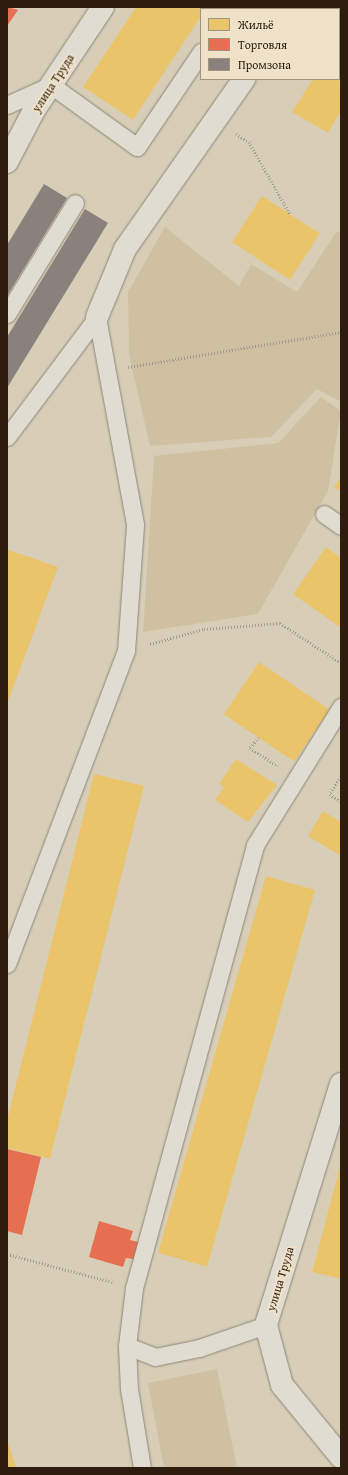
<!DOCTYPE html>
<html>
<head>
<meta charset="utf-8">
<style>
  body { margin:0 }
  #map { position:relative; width:348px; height:1475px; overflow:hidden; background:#d8ceb8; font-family:"Gentium Book Plus",serif }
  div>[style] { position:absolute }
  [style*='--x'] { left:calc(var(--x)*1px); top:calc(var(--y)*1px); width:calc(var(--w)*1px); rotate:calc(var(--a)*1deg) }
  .green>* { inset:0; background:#cfc0a2 }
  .homes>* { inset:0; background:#e9c46a; transform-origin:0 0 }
  .shops>* { inset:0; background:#e76f51 }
  .industry>* { inset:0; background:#8a817c }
  .path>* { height:2.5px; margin-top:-1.25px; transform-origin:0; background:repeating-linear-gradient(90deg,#a09a91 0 1px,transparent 0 3px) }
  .roads { filter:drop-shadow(0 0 1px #8d8577) drop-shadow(0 0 1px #8d8577) }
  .lane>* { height:17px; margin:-8.5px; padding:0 8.5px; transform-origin:8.5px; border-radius:8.5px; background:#e0dcd1 }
  .street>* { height:22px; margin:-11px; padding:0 11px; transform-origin:11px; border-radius:11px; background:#e0dcd1 }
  span { translate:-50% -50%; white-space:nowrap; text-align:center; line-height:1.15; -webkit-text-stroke:4px #efe2c8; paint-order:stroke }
  .street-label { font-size:12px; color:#2e1c0f }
  .frame { position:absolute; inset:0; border:8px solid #2e1c0f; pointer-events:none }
  .legend { position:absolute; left:200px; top:8px; width:140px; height:72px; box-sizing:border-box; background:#efe2c8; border:1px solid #a2937e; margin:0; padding:5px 7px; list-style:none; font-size:12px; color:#2e1c0f }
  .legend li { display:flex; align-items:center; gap:8px; height:20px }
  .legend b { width:20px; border:1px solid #a2937e }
</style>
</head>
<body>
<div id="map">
  <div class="green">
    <div style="clip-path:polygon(165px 227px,239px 286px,251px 264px,297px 292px,337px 231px,341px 233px,341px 402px,317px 389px,271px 437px,150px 446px,129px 355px,128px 292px)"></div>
    <div style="clip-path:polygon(321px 397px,341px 411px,328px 491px,258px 614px,143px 632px,154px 456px,278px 443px)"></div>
    <div style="clip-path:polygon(217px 1369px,237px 1468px,164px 1468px,148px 1383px)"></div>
  </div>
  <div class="homes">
    <div style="clip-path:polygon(136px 7px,207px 7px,201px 9px,201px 16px,133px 120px,83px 87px)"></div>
    <div style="clip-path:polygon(339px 73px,341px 111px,328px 133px,292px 112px,313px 79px,339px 79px)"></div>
    <div style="left:262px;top:196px;width:69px;height:55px;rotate:33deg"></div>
    <div style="clip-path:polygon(341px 476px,341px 491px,334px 487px)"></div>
    <div style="clip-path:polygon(326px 547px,341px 558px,341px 628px,293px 594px)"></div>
    <div style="clip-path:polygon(9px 550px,58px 567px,7px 704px,7px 554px)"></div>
    <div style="left:259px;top:662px;width:85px;height:63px;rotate:34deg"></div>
    <div style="clip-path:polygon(236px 759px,277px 785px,248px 822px,215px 800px,224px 787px,219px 784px)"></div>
    <div style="clip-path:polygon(94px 774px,144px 786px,50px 1159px,7px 1148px,7px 1120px)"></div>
    <div style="clip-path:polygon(323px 811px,341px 822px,341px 856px,308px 836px)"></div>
    <div style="left:266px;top:876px;width:51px;height:392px;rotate:16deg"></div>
    <div style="clip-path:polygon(341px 1163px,341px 1279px,312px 1272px)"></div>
    <div style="clip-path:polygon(7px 1439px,16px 1468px,7px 1468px)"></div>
  </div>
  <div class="shops">
    <div style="clip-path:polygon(7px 7px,18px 10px,7px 26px)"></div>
    <div style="clip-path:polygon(7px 1149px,41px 1157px,22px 1235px,7px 1231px)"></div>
    <div style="clip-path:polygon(99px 1221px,133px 1231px,130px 1240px,138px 1242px,134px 1259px,126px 1258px,123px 1267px,89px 1257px)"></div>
  </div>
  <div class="industry">
    <div style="clip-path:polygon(44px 184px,67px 198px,7px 296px,7px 245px)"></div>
    <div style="clip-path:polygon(85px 209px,108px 223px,7px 388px,7px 337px)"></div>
  </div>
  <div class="path">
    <div style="--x:236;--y:134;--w:15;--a:32"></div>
    <div style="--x:249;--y:142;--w:83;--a:60.3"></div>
    <div style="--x:128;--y:367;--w:216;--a:-9.3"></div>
    <div style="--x:150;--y:644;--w:56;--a:-15.5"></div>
    <div style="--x:204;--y:629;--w:76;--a:-4.5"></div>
    <div style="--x:280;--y:623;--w:73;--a:33.3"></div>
    <div style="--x:259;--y:738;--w:13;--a:132"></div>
    <div style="--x:250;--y:748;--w:33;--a:33"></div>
    <div style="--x:341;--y:777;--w:20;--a:123"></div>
    <div style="--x:330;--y:794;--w:14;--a:36"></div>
    <div style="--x:7;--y:1254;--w:109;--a:14.9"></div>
  </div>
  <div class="roads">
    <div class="lane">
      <div style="--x:230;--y:9;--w:2;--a:-63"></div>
      <div style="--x:7;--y:105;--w:48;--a:-24.4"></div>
      <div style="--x:51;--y:85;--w:106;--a:35.8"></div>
      <div style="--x:137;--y:147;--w:115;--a:-56"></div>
      <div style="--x:7;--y:314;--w:130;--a:-58.5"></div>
      <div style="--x:7;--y:437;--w:150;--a:-53.1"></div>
      <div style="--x:324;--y:514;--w:21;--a:35"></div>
      <div style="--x:7;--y:964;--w:335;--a:-69.2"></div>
      <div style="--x:126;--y:651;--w:127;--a:-85.9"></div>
      <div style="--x:135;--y:524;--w:210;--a:-100.4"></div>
      <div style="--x:127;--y:1346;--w:30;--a:21"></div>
      <div style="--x:155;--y:1357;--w:45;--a:-11.6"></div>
      <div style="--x:199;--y:1348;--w:71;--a:-18.9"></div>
      <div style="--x:142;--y:1468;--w:80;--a:-99.3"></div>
      <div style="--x:129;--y:1389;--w:43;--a:-92.7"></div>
      <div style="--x:127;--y:1346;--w:58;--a:-83.1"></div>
      <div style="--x:134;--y:1288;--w:459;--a:-74.7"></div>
      <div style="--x:255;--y:845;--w:163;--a:-58.1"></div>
    </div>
    <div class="street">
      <div style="--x:294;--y:9;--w:2;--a:-63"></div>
      <div style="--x:7;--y:162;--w:56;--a:-62.5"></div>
      <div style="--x:33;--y:112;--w:126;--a:-56.3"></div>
      <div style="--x:97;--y:317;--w:74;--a:-67.6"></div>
      <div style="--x:125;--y:249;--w:208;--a:-55"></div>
      <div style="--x:341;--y:1084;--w:252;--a:107.3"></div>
      <div style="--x:266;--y:1325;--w:62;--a:75.1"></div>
      <div style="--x:282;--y:1385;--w:93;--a:50.7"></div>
    </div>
  </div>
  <div class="street-label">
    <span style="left:53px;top:83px;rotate:-57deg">улица Труда</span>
    <span style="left:280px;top:1279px;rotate:-73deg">улица Труда</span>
  </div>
  <div class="frame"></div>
  <ul class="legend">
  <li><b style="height:11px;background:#e9c46a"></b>Жильё</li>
  <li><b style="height:11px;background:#e76f51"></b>Торговля</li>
  <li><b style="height:11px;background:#8a817c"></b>Промзона</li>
  </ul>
</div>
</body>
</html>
